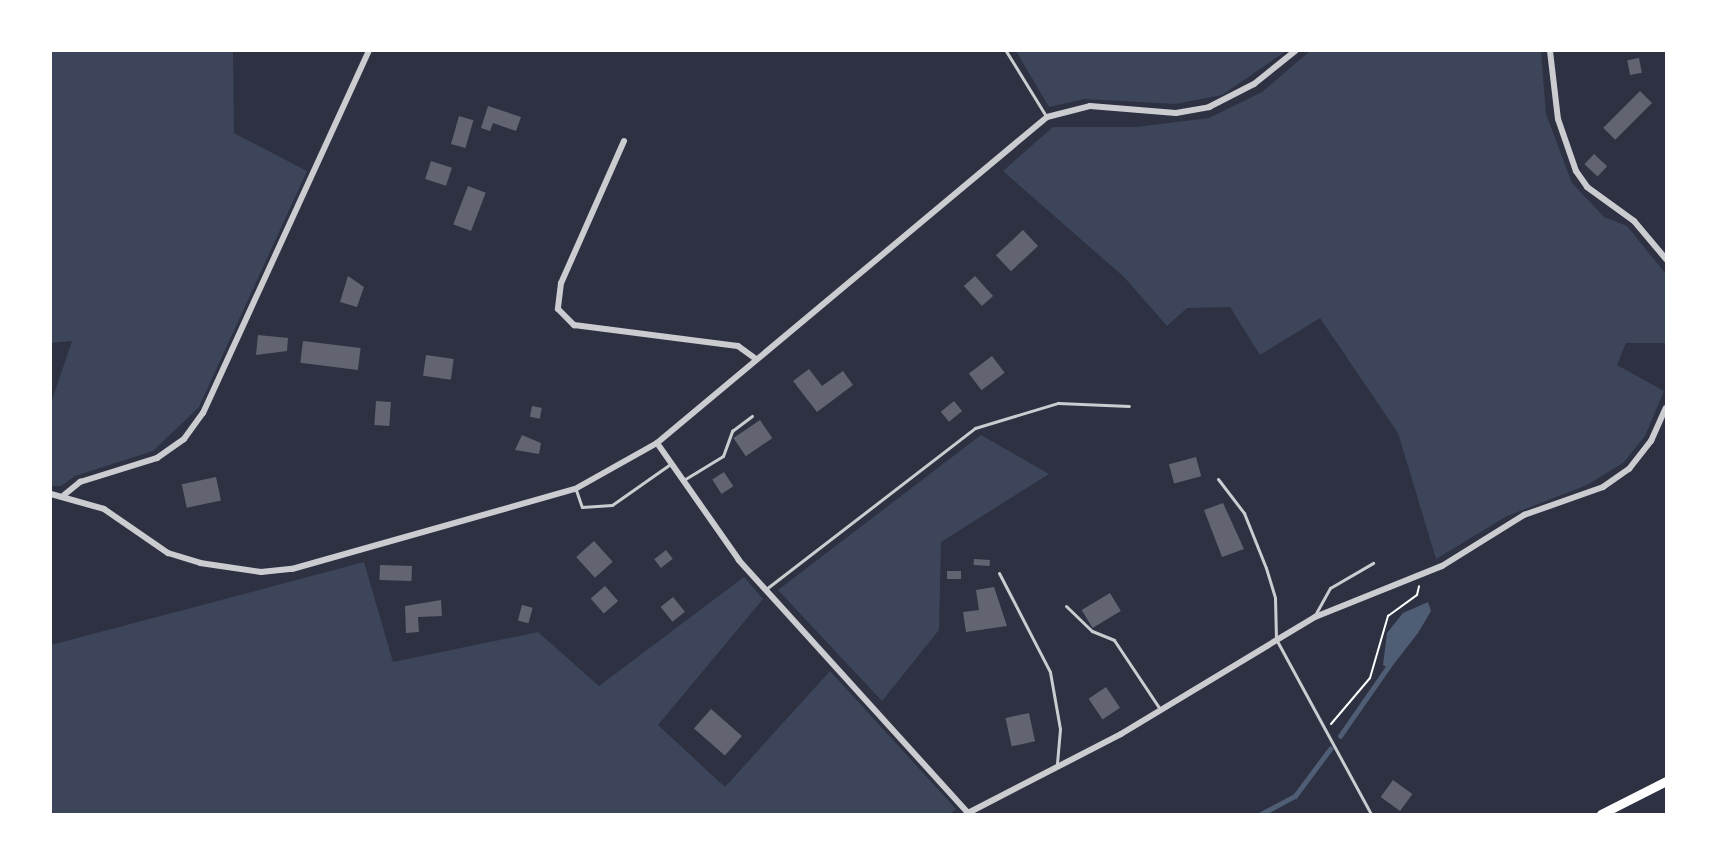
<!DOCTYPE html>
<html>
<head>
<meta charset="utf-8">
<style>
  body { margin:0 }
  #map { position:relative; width:1717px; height:865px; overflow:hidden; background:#2d3142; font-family:"Public Sans",sans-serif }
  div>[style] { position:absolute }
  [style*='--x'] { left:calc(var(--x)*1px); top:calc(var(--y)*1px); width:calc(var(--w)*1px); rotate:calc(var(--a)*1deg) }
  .green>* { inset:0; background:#3c4559 }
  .water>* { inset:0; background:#4f5d75 }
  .stream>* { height:4.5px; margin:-2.25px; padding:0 2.25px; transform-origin:2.25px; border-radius:2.25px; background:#4f5d75 }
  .building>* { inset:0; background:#626471; transform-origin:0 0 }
  .path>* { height:2px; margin:-1px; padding:0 1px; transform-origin:1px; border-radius:1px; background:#fff }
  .service>* { height:3px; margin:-1.5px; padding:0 1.5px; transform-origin:1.5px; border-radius:1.5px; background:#caccd0 }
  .minor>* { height:6px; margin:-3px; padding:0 3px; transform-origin:3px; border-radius:3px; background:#caccd0 }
  .secondary>* { height:9px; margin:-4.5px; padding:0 4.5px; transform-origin:4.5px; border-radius:4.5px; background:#fff }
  span { translate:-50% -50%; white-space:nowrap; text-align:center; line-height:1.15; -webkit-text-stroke:6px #fff; paint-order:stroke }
  .frame { position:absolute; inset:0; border:52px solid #fff; pointer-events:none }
</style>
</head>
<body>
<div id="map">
  <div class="green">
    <div style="clip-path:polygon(51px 51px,233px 51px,234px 133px,307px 171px,199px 407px,153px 451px,75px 476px,61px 486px,51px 486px,51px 403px,72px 341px,51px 343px)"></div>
    <div style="clip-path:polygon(1016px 51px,1286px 51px,1222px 95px,1175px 104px,1084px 99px,1049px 107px)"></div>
    <div style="clip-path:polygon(1310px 51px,1541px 51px,1546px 114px,1572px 183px,1604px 217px,1627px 226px,1666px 274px,1666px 343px,1626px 343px,1617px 365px,1664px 391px,1645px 436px,1623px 463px,1587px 485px,1507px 516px,1436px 559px,1398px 433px,1320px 318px,1260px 355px,1230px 307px,1187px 308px,1167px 326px,1124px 277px,1003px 171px,1053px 127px,1136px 127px,1209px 118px,1262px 92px)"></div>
    <div style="clip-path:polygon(981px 435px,1049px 474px,941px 542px,939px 630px,882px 701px,778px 590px)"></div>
    <div style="clip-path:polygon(364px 562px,393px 662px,538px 632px,599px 686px,744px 577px,763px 599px,658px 725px,725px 787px,830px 671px,956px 809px,950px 814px,51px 814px,51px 645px)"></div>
  </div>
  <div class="water">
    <div style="clip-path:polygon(1428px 602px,1431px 611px,1418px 633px,1390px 669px,1383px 665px,1387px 633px,1403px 613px)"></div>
  </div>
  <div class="stream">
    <div style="--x:1340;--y:736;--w:84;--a:-55.2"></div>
    <div style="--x:1261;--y:814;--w:38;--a:-28"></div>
    <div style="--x:1295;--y:796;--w:59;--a:-53.3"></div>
  </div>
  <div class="building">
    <div style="left:1639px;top:58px;width:15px;height:12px;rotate:79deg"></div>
    <div style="left:1640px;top:91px;width:17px;height:52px;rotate:45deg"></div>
    <div style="clip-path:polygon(488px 106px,521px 117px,516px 131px,493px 123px,490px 131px,481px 128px)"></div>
    <div style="left:459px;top:116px;width:15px;height:29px;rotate:16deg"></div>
    <div style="left:1594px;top:154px;width:18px;height:14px;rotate:43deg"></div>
    <div style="left:431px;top:161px;width:22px;height:19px;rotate:18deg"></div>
    <div style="left:468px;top:186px;width:19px;height:41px;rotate:21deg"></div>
    <div style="left:1023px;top:230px;width:22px;height:37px;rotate:47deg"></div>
    <div style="clip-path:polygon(348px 276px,364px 287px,357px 307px,340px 302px)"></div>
    <div style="left:975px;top:276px;width:27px;height:15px;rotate:48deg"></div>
    <div style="clip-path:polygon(258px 335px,288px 338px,287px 351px,256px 355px)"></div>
    <div style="left:303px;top:341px;width:58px;height:22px;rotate:7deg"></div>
    <div style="left:426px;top:355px;width:28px;height:21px;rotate:8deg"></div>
    <div style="left:992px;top:356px;width:21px;height:29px;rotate:53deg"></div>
    <div style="clip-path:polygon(809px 369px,822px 386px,843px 371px,853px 385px,817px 412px,793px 381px)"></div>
    <div style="left:376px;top:401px;width:15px;height:24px;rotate:4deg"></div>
    <div style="left:954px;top:401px;width:13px;height:17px;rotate:51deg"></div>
    <div style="left:532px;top:406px;width:10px;height:11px;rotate:11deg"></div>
    <div style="left:760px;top:420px;width:22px;height:32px;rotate:56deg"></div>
    <div style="clip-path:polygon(522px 435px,541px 443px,539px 454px,515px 450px)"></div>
    <div style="left:1196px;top:457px;width:20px;height:28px;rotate:75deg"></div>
    <div style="left:724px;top:472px;width:17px;height:14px;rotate:57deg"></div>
    <div style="left:216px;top:477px;width:24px;height:35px;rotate:78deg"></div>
    <div style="clip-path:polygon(1223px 503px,1244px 549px,1222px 557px,1204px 510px)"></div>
    <div style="left:594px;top:541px;width:28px;height:24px;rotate:48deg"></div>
    <div style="left:666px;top:550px;width:11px;height:15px;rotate:52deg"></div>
    <div style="left:974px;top:559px;width:16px;height:6px;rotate:4deg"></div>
    <div style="left:380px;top:565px;width:32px;height:15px;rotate:2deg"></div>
    <div style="left:961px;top:571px;width:8px;height:14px;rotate:90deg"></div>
    <div style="left:605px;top:586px;width:20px;height:19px;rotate:49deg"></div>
    <div style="clip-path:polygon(994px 587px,1007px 626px,966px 632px,963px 612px,979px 610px,976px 590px)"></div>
    <div style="left:1110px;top:593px;width:21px;height:33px;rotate:59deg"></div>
    <div style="left:673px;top:597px;width:19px;height:16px;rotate:51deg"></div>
    <div style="clip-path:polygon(441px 600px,442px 616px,418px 617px,419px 632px,406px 633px,405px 606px)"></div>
    <div style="left:522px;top:605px;width:11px;height:16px;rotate:15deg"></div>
    <div style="left:1106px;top:687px;width:25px;height:21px;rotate:56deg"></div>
    <div style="left:711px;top:709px;width:41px;height:26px;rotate:41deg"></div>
    <div style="left:1029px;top:713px;width:29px;height:24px;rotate:78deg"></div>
    <div style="left:1393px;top:780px;width:24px;height:21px;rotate:36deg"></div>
  </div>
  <div class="path">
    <div style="--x:1331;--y:724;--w:60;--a:-49.7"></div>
    <div style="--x:1370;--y:678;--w:65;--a:-73.8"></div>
    <div style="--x:1388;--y:616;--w:36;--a:-36"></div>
    <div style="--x:1417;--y:595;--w:9;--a:-77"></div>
  </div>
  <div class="service">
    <div style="--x:1006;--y:51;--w:76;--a:58.4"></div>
    <div style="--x:1218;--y:479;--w:43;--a:52.6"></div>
    <div style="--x:1244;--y:513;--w:59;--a:68.2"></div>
    <div style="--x:1266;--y:568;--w:31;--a:73"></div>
    <div style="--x:1275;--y:598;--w:41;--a:88.6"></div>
    <div style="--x:1276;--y:639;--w:199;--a:61.5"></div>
    <div style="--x:682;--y:481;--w:48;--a:-31.4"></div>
    <div style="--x:723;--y:456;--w:27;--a:-70"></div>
    <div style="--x:732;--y:431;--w:25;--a:-37"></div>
    <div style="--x:576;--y:490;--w:18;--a:71"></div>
    <div style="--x:582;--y:507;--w:30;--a:-4"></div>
    <div style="--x:612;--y:505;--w:70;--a:-35.1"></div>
    <div style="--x:999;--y:573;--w:111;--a:62.7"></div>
    <div style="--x:1050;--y:672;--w:58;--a:80"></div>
    <div style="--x:1060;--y:729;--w:38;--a:95"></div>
    <div style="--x:766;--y:589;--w:264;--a:-37.6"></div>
    <div style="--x:975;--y:428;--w:87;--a:-16.8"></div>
    <div style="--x:1058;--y:403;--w:71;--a:2.4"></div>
    <div style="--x:1066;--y:606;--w:36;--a:44"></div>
    <div style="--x:1092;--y:631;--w:24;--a:22"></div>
    <div style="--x:1114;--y:640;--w:83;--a:56.3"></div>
    <div style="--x:1315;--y:615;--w:31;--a:-61"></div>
    <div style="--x:1330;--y:588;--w:50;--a:-30.2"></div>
  </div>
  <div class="minor">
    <div style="--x:1550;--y:51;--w:68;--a:83.3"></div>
    <div style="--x:1558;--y:119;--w:55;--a:70.9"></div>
    <div style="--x:1576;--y:171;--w:19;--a:55"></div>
    <div style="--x:1587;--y:187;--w:58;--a:35.9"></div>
    <div style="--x:1634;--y:221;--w:50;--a:49.9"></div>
    <div style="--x:624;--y:141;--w:155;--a:113.9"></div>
    <div style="--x:561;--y:283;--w:26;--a:97"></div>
    <div style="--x:558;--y:309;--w:23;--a:45"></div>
    <div style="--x:574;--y:325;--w:165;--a:7.3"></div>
    <div style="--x:738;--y:346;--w:22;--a:36"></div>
    <div style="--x:51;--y:494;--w:55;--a:15.8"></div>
    <div style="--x:104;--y:509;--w:78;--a:34.5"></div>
    <div style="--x:168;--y:553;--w:34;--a:17"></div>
    <div style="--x:200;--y:563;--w:62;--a:8.4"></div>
    <div style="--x:261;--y:572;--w:31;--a:-6"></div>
    <div style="--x:292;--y:569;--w:294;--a:-15.8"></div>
    <div style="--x:575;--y:489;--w:94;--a:-29.3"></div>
    <div style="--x:64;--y:495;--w:21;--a:-39"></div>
    <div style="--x:80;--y:482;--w:81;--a:-17.3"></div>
    <div style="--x:157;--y:458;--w:33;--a:-35"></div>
    <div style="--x:184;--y:439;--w:32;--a:-54"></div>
    <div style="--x:203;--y:413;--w:398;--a:-65.4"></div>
    <div style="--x:968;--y:813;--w:172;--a:-27.3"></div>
    <div style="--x:1121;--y:734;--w:227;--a:-31.1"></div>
    <div style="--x:1315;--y:617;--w:137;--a:-21.9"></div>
    <div style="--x:1442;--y:566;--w:97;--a:-31.9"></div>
    <div style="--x:1524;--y:515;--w:84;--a:-19.5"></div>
    <div style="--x:1603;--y:487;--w:32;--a:-35"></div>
    <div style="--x:1629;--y:469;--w:36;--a:-52"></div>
    <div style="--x:1651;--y:441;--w:36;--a:-66"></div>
    <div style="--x:969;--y:814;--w:343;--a:-132.2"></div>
    <div style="--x:739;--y:560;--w:143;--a:-125"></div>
    <div style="--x:657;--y:443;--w:508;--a:-39.89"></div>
    <div style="--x:1047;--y:117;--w:44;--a:-14.3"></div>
    <div style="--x:1090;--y:106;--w:86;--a:4.7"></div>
    <div style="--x:1176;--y:113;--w:34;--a:-10"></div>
    <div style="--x:1209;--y:107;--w:51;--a:-27.1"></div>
    <div style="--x:1254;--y:84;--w:53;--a:-38.8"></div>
  </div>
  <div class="secondary">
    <div style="--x:1601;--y:814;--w:73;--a:-26.9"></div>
  </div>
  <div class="frame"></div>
</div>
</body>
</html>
